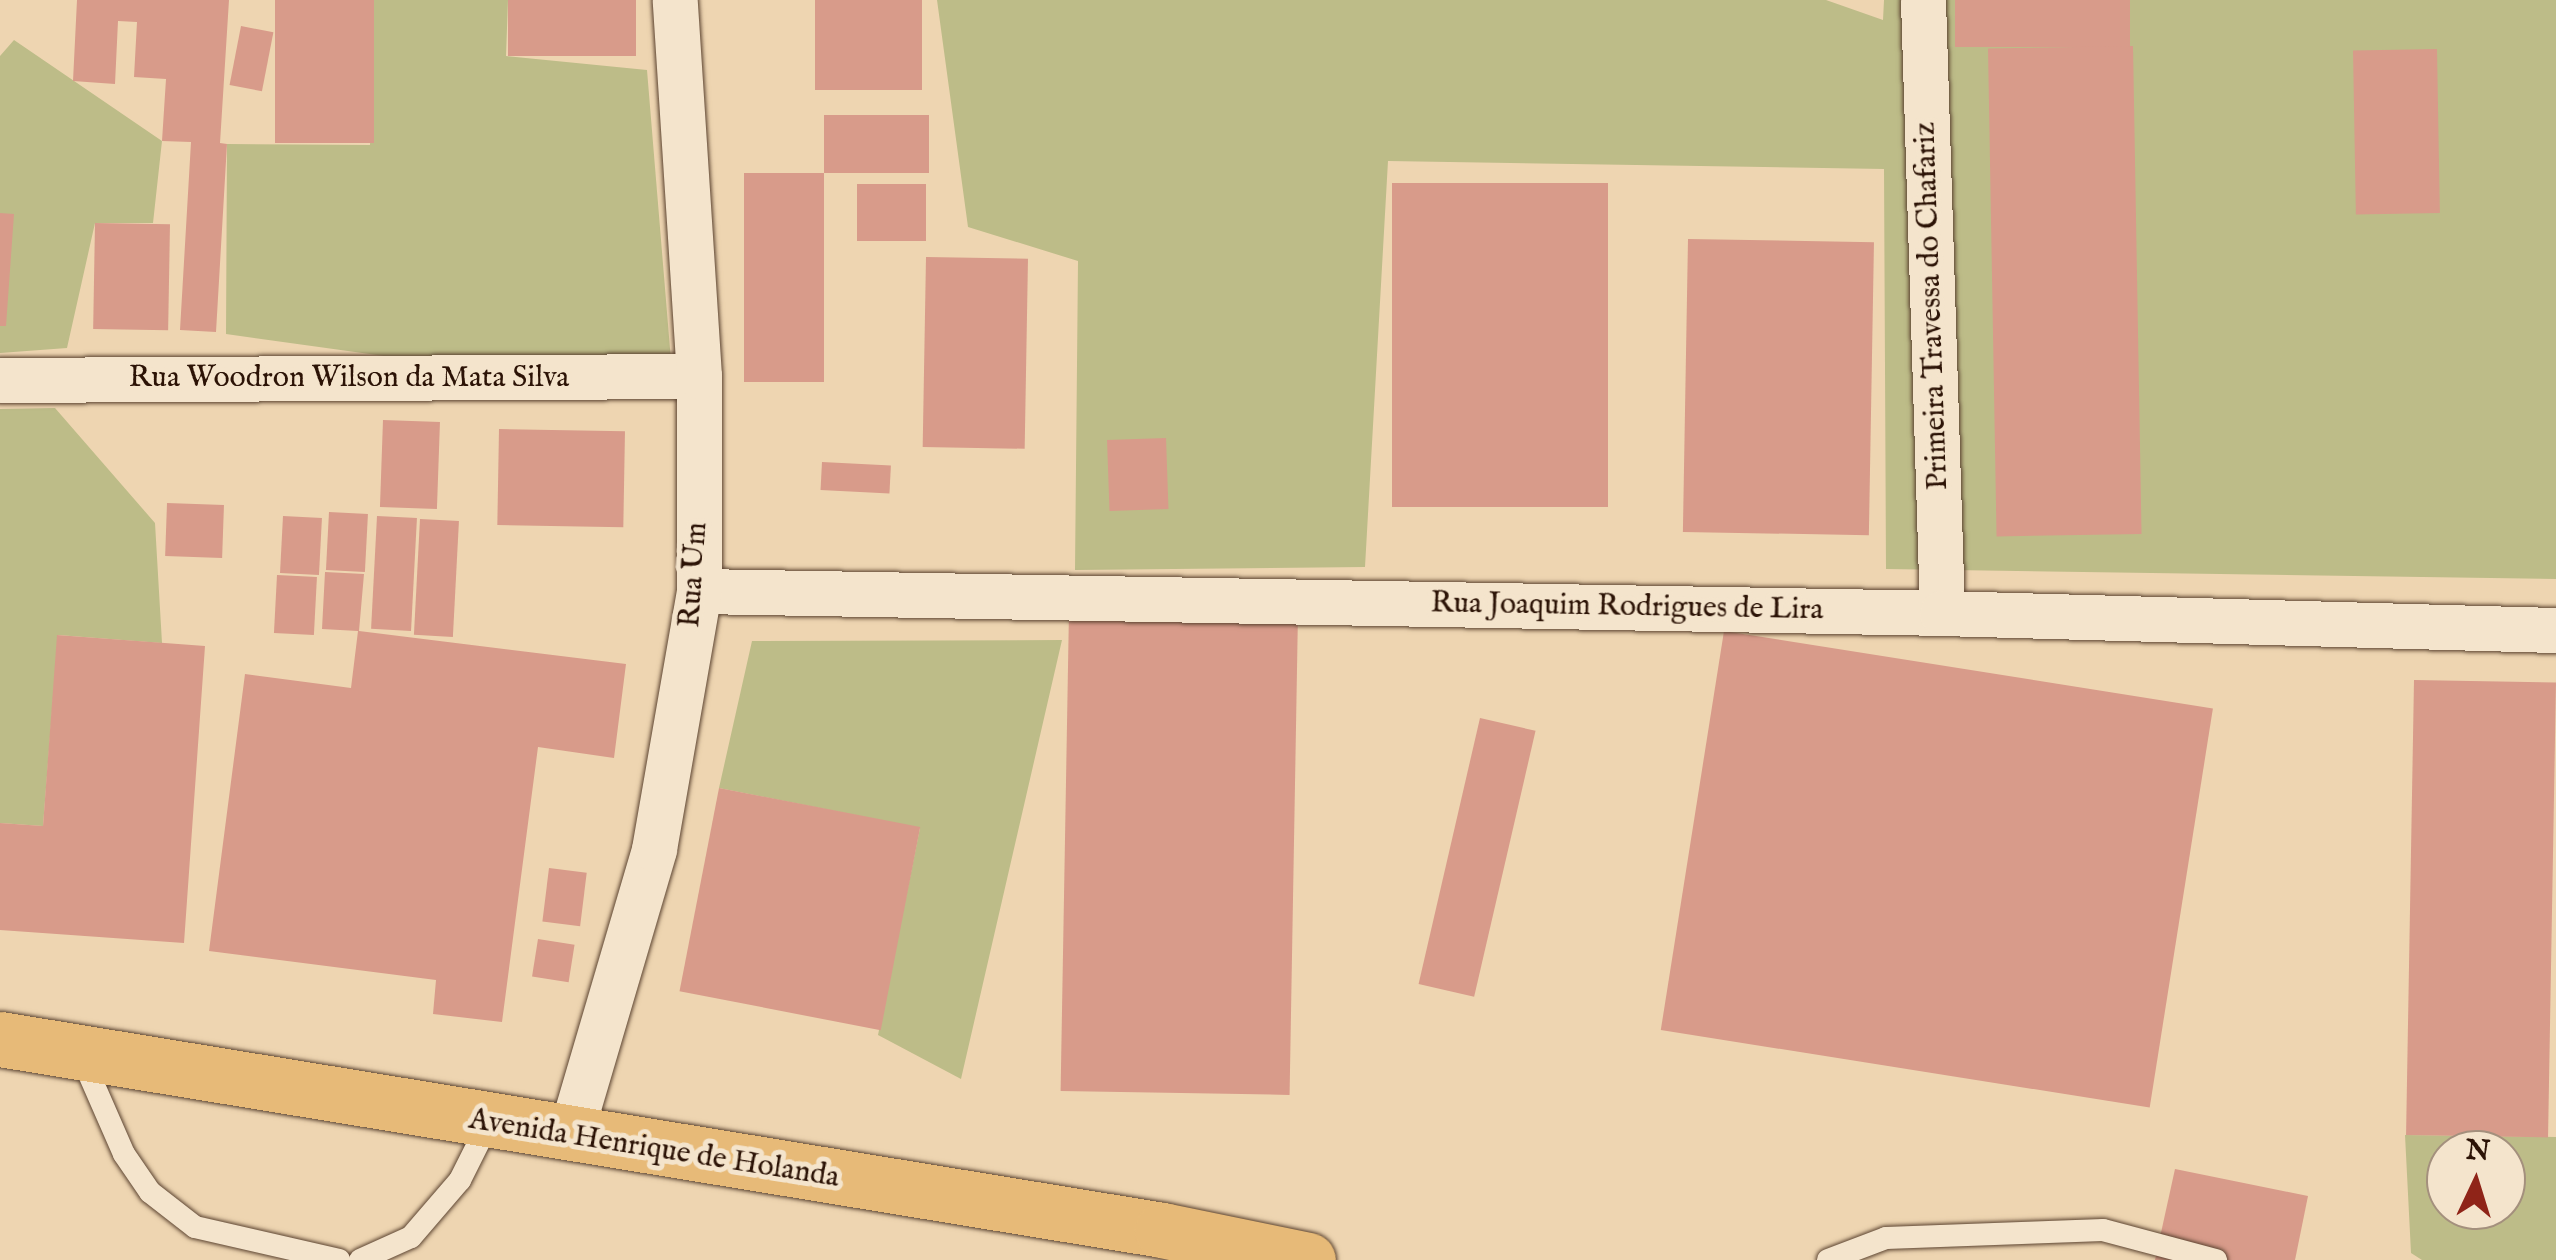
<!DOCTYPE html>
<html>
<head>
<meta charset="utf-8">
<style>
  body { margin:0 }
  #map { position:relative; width:2556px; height:1260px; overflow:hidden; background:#eed5b1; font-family:"IM FELL English",serif }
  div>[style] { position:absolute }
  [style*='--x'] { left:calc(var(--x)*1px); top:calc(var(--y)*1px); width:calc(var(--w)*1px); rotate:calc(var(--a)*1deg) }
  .green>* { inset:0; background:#bdbc88 }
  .building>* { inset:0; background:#d89b8a; transform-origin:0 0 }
  .roads { filter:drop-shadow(0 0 2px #5c4431) drop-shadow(0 0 2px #5c4431) }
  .service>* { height:22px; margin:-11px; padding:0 11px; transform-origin:11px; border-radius:11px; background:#f4e4cc }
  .minor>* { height:45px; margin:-22.5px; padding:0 22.5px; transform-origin:22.5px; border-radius:22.5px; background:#f4e4cc }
  .primary>* { height:55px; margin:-27.5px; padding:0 27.5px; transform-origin:27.5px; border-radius:27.5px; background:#e7ba78 }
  span { translate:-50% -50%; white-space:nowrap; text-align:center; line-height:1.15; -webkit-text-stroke:10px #f4e4cc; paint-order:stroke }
  .street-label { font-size:30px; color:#2c1306 }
  .north { position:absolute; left:2426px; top:1130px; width:100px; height:100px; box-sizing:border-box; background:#f4e4cc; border:2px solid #a4907d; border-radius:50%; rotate:4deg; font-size:28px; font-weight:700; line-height:40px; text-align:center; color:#2c1306 }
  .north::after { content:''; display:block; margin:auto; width:35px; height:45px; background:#8f2418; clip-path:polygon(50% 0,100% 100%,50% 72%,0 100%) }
</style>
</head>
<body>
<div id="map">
  <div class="green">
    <div style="clip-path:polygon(374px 0,508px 0,506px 56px,647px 70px,671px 361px,449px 365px,226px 334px,227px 144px,370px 145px)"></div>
    <div style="clip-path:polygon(937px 0,1826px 0,1883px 20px,1884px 0,2556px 0,2556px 579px,1886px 569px,1884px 169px,1388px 161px,1365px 567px,1075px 570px,1078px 261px,968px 227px)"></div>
    <div style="clip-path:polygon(14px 40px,162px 141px,153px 223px,95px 223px,67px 348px,0 353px,0 56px)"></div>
    <div style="clip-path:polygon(55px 408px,155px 523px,162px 643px,58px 635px,43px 826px,0 823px,0 409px)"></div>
    <div style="clip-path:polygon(1062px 640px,961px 1079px,878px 1035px,920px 828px,719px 788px,752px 641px)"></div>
    <div style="clip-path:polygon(evenodd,2405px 1135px,2556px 1137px,2556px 1260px,2422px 1260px,2411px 1253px,2405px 1135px,2446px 1150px,2506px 1150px,2506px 1210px,2446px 1210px,2446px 1150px)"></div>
  </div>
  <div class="building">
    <div style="clip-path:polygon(77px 0,229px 0,220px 143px,227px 144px,216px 332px,180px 330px,191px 142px,162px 141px,166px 79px,134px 77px,137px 22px,118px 21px,115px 84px,73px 81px)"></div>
    <div style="left:275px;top:0;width:99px;height:143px"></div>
    <div style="left:508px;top:0;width:128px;height:56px"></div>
    <div style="left:815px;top:0;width:107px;height:90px"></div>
    <div style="left:1955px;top:0;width:175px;height:47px"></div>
    <div style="left:241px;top:26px;width:33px;height:60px;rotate:11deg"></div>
    <div style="left:2133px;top:46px;width:488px;height:145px;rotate:89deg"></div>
    <div style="left:2437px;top:49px;width:164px;height:84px;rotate:89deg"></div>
    <div style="left:929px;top:115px;width:58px;height:105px;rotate:90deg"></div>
    <div style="left:744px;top:173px;width:80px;height:209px"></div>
    <div style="left:1392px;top:183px;width:216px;height:324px"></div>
    <div style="left:857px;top:184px;width:69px;height:57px"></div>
    <div style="clip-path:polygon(0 213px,14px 214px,6px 326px,0 326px)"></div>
    <div style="left:95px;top:223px;width:75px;height:106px;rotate:1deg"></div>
    <div style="left:1688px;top:239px;width:186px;height:293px;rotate:1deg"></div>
    <div style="left:926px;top:257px;width:102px;height:190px;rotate:1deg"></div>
    <div style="left:383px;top:420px;width:57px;height:87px;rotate:2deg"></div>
    <div style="left:499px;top:429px;width:126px;height:96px;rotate:1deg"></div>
    <div style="left:1166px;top:438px;width:71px;height:59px;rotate:88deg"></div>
    <div style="left:822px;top:462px;width:69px;height:28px;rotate:3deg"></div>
    <div style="left:167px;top:503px;width:57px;height:53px;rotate:2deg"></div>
    <div style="left:329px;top:512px;width:39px;height:58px;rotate:3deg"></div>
    <div style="left:283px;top:516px;width:39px;height:57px;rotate:3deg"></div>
    <div style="left:377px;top:516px;width:40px;height:113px;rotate:3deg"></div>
    <div style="left:420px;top:519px;width:39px;height:116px;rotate:3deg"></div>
    <div style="clip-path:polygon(325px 572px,364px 574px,359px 631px,626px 664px,614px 758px,538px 747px,502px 1022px,433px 1014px,436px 980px,209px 951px,245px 674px,351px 688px,358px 631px,322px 629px)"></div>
    <div style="left:277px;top:575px;width:40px;height:58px;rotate:3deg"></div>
    <div style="left:1069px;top:610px;width:229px;height:481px;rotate:1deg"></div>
    <div style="left:1724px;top:631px;width:495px;height:404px;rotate:9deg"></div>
    <div style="clip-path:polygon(57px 635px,205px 646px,184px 943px,0 930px,0 823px,43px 826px)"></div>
    <div style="left:2414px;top:680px;width:142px;height:455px;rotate:1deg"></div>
    <div style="left:1480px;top:718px;width:57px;height:273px;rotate:13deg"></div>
    <div style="left:719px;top:788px;width:205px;height:207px;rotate:11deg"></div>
    <div style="left:549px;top:868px;width:38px;height:54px;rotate:7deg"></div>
    <div style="left:538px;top:939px;width:37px;height:38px;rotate:9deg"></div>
    <div style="clip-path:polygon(2175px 1169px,2308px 1196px,2295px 1260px,2155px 1260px)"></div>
  </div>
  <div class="roads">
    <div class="service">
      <div style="--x:82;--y:1058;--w:105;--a:66.4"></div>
      <div style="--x:124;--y:1154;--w:46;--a:55.6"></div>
      <div style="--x:150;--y:1192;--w:57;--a:37.9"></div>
      <div style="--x:195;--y:1227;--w:148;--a:12.9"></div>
      <div style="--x:360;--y:1260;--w:56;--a:-24.3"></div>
      <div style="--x:411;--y:1237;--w:75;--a:-49.3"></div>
      <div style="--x:460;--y:1180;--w:65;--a:-63.4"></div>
      <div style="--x:1828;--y:1260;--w:62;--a:-20.8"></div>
      <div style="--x:1886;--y:1238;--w:217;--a:-2.1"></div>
      <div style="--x:2103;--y:1230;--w:117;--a:14.9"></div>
    </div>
    <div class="minor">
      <div style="--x:1923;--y:0;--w:613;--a:88.22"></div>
      <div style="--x:0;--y:380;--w:699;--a:-0.33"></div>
      <div style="--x:699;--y:591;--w:1243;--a:1.01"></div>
      <div style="--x:1942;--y:613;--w:614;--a:1.59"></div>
      <div style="--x:570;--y:1135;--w:298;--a:-73.6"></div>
      <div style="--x:654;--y:849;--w:262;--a:-80.1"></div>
      <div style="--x:699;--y:591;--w:215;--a:-90"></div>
      <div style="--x:699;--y:376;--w:377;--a:-93.7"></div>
    </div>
    <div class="primary">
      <div style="--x:0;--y:1039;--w:1178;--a:9.33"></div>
      <div style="--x:1162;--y:1230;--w:149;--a:11.6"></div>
    </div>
  </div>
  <div class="street-label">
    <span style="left:1932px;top:306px;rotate:-92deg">Primeira Travessa do Chafariz</span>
    <span style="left:349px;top:378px">Rua Woodron Wilson da Mata Silva</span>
    <span style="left:694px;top:575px;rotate:-86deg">Rua Um</span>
    <span style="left:1627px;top:607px;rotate:1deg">Rua Joaquim Rodrigues de Lira</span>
    <span style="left:654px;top:1149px;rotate:9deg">Avenida Henrique de Holanda</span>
  </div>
  <div class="north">N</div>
</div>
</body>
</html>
